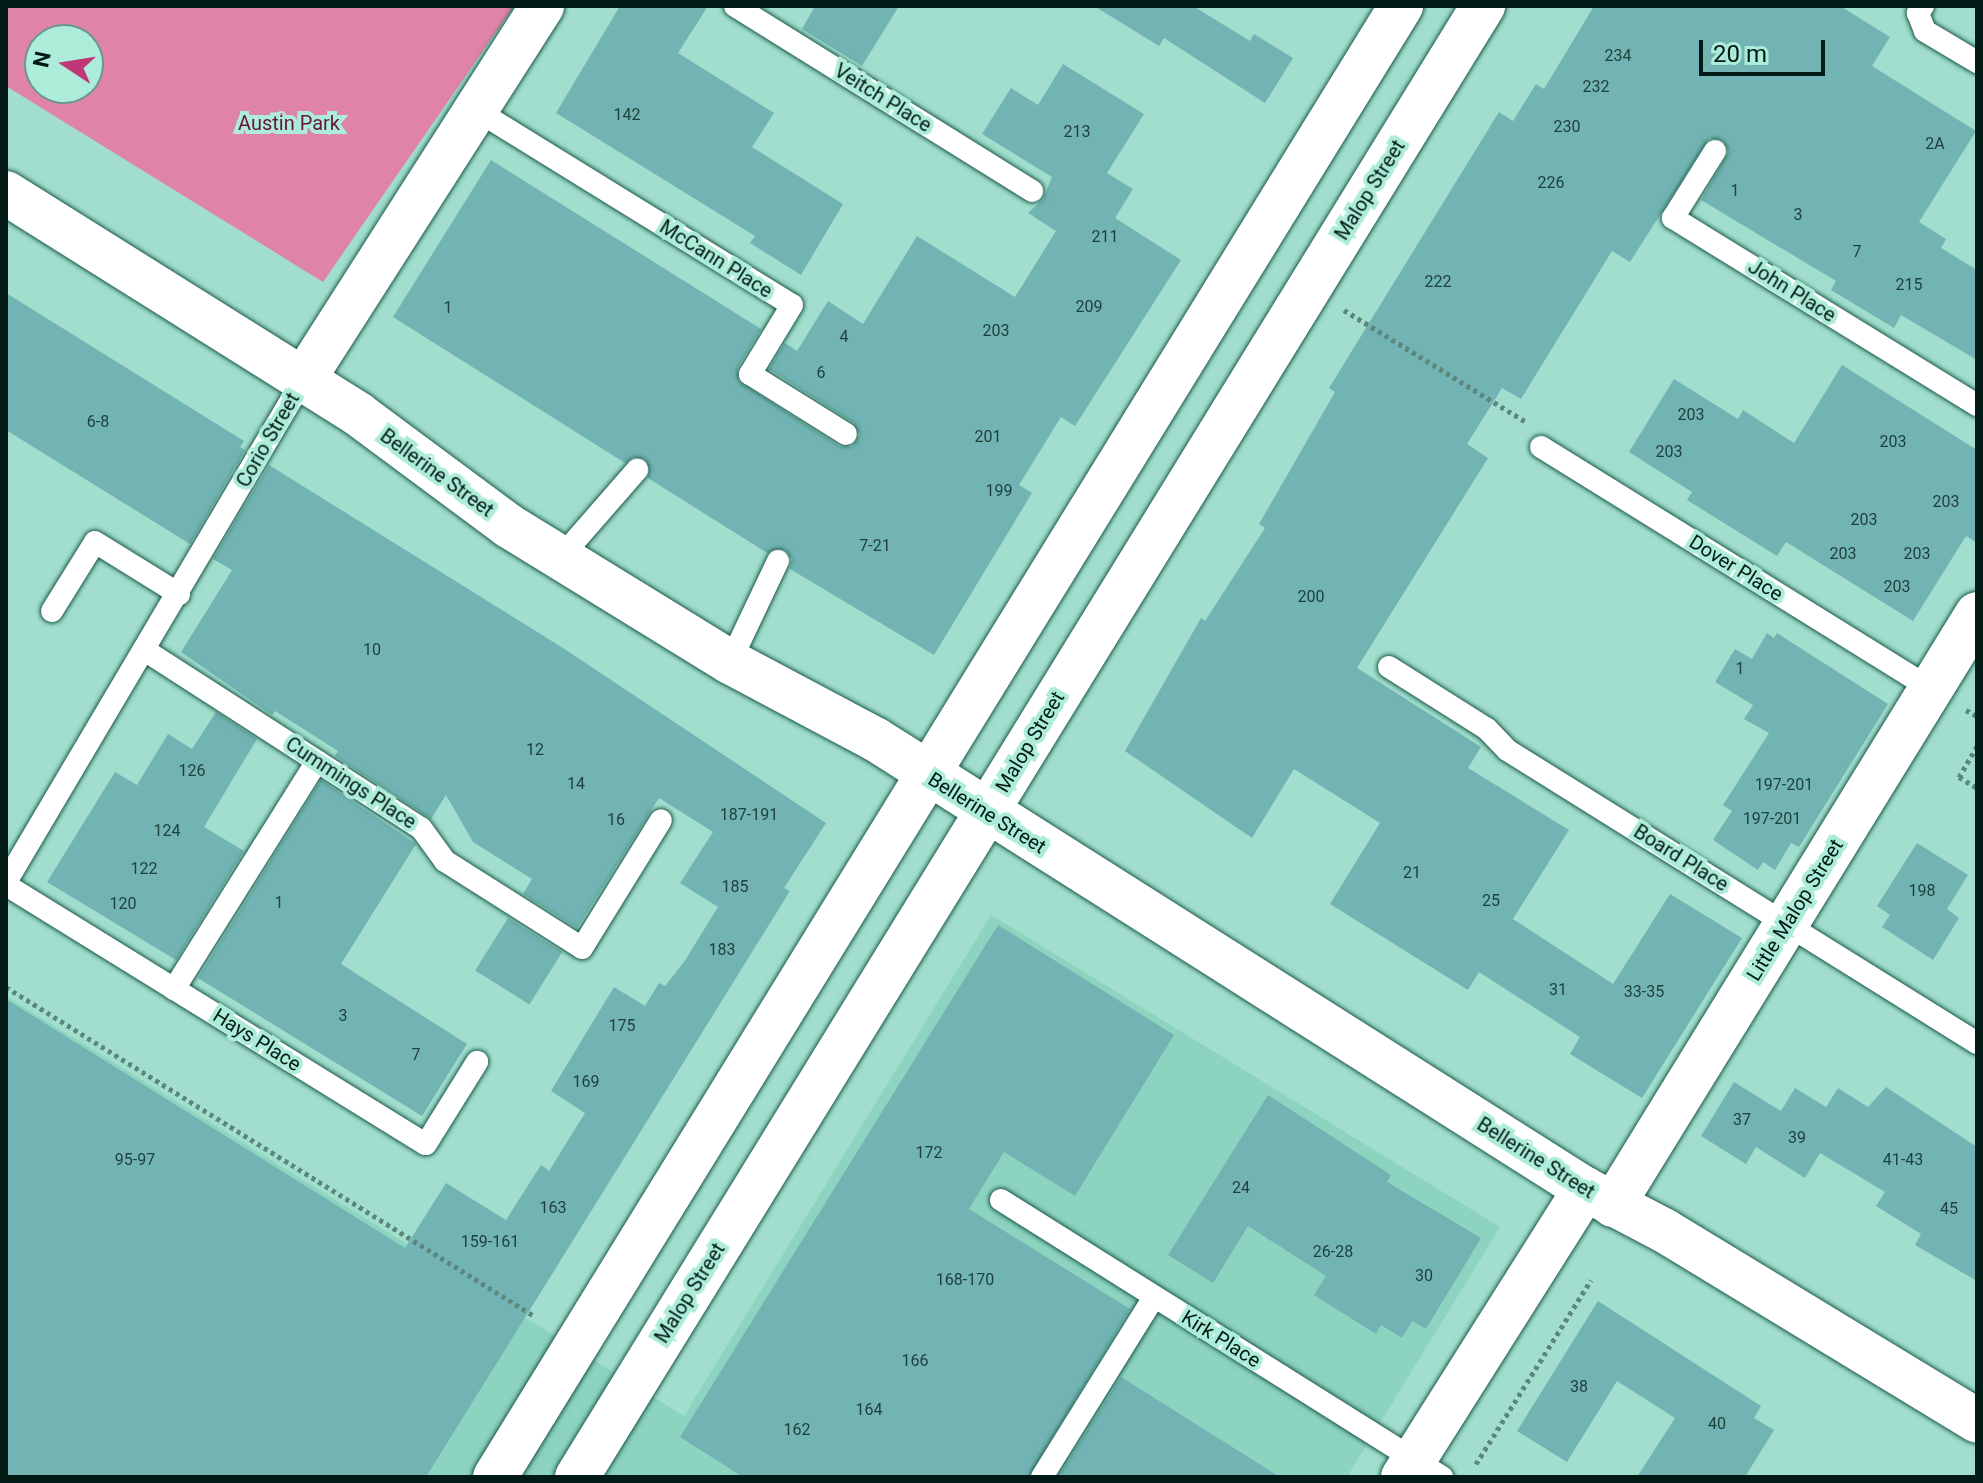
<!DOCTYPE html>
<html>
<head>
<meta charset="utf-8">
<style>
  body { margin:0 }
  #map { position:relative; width:1983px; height:1483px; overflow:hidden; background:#a1decd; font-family:Roboto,sans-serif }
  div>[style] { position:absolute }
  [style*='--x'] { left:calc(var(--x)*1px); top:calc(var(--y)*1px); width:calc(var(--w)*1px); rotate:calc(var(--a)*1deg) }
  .built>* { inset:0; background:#8cd3c0 }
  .green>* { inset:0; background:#df83a7 }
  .building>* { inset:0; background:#72b4b3; transform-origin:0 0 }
  .path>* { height:5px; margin-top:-2.5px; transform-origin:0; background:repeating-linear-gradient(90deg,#5b877c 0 4px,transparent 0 8px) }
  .roads { filter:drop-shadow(0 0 2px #1b594b) drop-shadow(0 0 2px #1b594b) }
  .service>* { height:22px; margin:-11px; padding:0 11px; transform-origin:11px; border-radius:11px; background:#fff }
  .minor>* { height:44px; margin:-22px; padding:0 22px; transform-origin:22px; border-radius:22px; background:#fff }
  .tertiary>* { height:44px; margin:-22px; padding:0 22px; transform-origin:22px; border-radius:22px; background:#fff }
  span { translate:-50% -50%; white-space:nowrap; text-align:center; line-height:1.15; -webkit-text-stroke:8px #aeecda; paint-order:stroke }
  .number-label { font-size:16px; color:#1f413d }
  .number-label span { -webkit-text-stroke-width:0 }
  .street-label { font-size:20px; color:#031b16 }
  .park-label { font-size:20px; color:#64163c }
  .frame { position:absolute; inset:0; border:8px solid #031b16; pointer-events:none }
  .north { position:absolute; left:24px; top:24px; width:80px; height:80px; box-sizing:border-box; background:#aeecda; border:2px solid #6a988c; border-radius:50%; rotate:282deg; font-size:22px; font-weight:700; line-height:32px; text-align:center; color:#031b16 }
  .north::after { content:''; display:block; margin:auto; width:28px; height:36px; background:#be3777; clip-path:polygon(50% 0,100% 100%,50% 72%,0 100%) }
  .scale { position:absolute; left:1699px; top:40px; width:126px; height:36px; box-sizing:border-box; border:4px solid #031b16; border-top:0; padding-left:10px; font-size:24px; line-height:28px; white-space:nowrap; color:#031b16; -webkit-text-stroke:6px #aeecda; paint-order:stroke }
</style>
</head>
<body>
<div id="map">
  <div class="built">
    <div style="clip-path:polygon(991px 915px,1500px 1227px,1347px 1477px,6px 1477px,6px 996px,684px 1416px)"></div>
  </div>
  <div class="green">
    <div style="clip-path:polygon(evenodd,6px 6px,514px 6px,323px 282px,6px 86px,6px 6px,40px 40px,88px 40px,88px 88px,40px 88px,40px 40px)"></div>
  </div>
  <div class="building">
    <div style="clip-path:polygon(620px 6px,708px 6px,678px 53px,774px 113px,752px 147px,843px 204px,801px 275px,750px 243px,755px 236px,556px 113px)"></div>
    <div style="clip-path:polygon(815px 6px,899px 6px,862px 66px,802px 29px)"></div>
    <div style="clip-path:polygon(1094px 6px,1193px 6px,1250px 41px,1254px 34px,1293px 58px,1265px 103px,1164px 38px,1159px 46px)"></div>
    <div style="clip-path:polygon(1594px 6px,1840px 6px,1890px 37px,1872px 66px,1976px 131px,1919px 222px,1946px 239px,1941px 248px,1977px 270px,1977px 360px,1901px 315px,1894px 328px,1831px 290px,1836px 281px,1701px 200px,1729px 152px,1723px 140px,1709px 138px,1630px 262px,1612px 251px,1521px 399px,1502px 388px,1467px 444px,1488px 458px,1357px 668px,1481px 747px,1468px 768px,1569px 830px,1513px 919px,1613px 984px,1670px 894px,1742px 938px,1642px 1098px,1570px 1054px,1580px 1037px,1479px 972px,1468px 990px,1330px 904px,1380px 823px,1294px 769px,1252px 838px,1125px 751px,1201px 618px,1205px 621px,1265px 528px,1259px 524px,1335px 392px,1329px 388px,1499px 112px,1513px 121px,1536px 84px,1544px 89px)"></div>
    <div style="clip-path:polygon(1063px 64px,1144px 114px,1107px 173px,1133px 189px,1115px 218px,1181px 260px,1075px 426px,1061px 417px,1019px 485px,1032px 493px,934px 655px,790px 569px,792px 559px,785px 549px,767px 553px,648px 478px,646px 459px,633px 457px,625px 463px,393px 317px,491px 160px,761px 329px,738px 367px,738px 381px,839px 446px,852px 447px,860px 435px,854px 423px,769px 369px,785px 343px,797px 351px,828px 301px,863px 324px,917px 236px,1015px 297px,1056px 231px,1028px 213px,1043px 199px,1052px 177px,982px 134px,1011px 88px,1038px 105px)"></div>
    <div style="clip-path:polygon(6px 293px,244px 441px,240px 447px,245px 450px,190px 544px,6px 430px)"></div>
    <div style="clip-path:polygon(1842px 365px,1977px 450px,1977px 543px,1966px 536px,1913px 621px,1786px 542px,1777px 556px,1687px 500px,1692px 492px,1629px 452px,1674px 379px,1738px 419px,1743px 410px,1794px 443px)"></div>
    <div style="clip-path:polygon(269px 465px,563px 648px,826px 823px,784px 888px,790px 891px,426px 1477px,6px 1477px,6px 999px,405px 1248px,446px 1183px,506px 1220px,541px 1165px,549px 1171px,585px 1113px,551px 1091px,614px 987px,645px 1006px,659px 983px,665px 986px,684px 962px,718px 907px,680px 883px,713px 832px,659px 798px,577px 928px,523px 894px,532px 879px,473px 842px,446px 795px,431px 819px,335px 756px,338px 751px,275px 711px,272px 715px,181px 652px,232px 570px,213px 559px)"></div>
    <div style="clip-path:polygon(1767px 633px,1774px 638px,1777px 633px,1888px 704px,1799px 847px,1791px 843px,1775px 870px,1763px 862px,1758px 870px,1713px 840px,1732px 811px,1723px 805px,1769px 733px,1744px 719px,1753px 705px,1715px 682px,1735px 649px,1752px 659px)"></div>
    <div style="clip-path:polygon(216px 712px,257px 739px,204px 827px,244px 851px,176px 960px,47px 882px,115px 772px,137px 785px,168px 734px,192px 749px)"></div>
    <div style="clip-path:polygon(321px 780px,416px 844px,341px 964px,467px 1044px,422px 1116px,198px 978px)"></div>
    <div style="clip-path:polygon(1917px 843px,1968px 875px,1947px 909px,1959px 918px,1933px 960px,1882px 927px,1890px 915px,1877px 906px)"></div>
    <div style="left:508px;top:918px;width:64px;height:62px;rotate:32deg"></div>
    <div style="clip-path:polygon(998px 925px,1174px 1035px,1075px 1196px,1004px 1152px,969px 1209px,1130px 1309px,1028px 1477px,743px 1477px,680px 1437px)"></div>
    <div style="clip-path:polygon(1734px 1082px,1781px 1111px,1795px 1088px,1826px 1107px,1838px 1088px,1868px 1107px,1886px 1087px,1977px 1147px,1977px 1281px,1915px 1245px,1921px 1234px,1876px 1206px,1885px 1192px,1820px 1153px,1805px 1178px,1756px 1147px,1746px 1164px,1701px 1136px)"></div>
    <div style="clip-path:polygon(1268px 1095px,1391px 1175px,1387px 1182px,1481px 1238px,1426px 1329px,1412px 1321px,1402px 1338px,1381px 1325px,1376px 1334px,1314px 1295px,1326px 1276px,1248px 1226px,1213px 1283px,1168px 1255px)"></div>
    <div style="clip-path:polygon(1598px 1301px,1761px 1406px,1754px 1418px,1774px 1430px,1745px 1477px,1637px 1477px,1675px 1418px,1617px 1381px,1567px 1462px,1517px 1431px)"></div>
    <div style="clip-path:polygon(1121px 1377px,1280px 1477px,1058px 1477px)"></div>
  </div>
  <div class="path">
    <div style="--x:1344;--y:310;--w:214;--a:31.6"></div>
    <div style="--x:1966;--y:710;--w:13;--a:29"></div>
    <div style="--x:1977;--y:746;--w:36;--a:120"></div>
    <div style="--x:1959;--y:777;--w:21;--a:31"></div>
    <div style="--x:6;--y:987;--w:624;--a:31.91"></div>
    <div style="--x:1476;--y:1464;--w:217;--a:-58"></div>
  </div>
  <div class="roads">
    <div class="service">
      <div style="--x:735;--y:6;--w:350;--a:31.9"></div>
      <div style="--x:1923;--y:6;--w:9;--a:126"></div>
      <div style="--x:1918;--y:13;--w:19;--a:69"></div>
      <div style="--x:1925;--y:31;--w:61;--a:30.8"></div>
      <div style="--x:476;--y:110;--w:371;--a:31.7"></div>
      <div style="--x:792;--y:305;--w:81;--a:121.3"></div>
      <div style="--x:750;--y:374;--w:113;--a:32"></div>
      <div style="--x:1715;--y:151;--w:79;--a:122.1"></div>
      <div style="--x:1673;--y:218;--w:357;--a:31.6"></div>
      <div style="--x:1541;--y:447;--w:459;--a:31.8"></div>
      <div style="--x:561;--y:557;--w:116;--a:-48.9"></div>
      <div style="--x:52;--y:611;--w:81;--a:-58.1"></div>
      <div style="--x:95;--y:542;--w:99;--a:31.8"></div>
      <div style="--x:146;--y:651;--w:327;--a:32.8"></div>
      <div style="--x:421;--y:828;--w:41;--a:54"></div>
      <div style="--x:445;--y:861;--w:162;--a:32.4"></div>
      <div style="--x:582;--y:948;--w:150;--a:-58.3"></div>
      <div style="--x:730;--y:662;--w:112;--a:-64.6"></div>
      <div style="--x:1389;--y:667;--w:116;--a:32.3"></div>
      <div style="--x:1487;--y:729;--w:29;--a:46"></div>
      <div style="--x:1507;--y:750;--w:554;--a:31.94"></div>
      <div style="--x:6;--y:882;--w:583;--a:-59.39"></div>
      <div style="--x:6;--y:885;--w:493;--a:31.7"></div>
      <div style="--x:426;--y:1144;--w:97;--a:-58.1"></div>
      <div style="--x:174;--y:989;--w:269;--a:-57.9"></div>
      <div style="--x:1001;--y:1200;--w:521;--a:32.13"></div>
      <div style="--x:1042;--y:1477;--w:212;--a:-58.1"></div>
    </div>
    <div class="minor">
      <div style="--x:303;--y:380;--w:444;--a:-57.4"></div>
      <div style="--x:1613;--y:1205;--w:694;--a:-58.37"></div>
      <div style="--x:1403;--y:1477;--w:341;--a:-57.7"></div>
    </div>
    <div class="tertiary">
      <div style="--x:6;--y:193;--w:416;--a:32.1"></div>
      <div style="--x:358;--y:414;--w:188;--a:36.6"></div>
      <div style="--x:509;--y:526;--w:259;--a:31.6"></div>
      <div style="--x:730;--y:662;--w:164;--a:28"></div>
      <div style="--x:875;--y:739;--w:841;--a:32.37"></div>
      <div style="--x:1585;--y:1189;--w:90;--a:27.7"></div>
      <div style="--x:1665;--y:1231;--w:365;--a:31.3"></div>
      <div style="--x:495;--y:1477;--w:1728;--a:-58.37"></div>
      <div style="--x:577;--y:1477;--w:1728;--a:-58.37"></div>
    </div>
  </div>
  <div class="number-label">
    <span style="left:1618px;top:56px">234</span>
    <span style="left:1596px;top:87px">232</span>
    <span style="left:627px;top:115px">142</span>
    <span style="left:1567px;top:127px">230</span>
    <span style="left:1077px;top:132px">213</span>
    <span style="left:1935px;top:144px">2A</span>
    <span style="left:1551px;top:183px">226</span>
    <span style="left:1735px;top:191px">1</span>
    <span style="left:1798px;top:215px">3</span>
    <span style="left:1105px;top:237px">211</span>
    <span style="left:1857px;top:252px">7</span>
    <span style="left:1438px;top:282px">222</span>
    <span style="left:1909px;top:285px">215</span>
    <span style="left:1089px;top:307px">209</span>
    <span style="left:448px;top:308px">1</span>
    <span style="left:996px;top:331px">203</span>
    <span style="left:844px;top:337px">4</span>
    <span style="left:821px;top:373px">6</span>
    <span style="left:1691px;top:415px">203</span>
    <span style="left:98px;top:422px">6-8</span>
    <span style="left:988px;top:437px">201</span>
    <span style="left:1893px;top:442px">203</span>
    <span style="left:1669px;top:452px">203</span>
    <span style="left:999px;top:491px">199</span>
    <span style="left:1946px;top:502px">203</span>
    <span style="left:1864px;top:520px">203</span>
    <span style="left:875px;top:546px">7-21</span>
    <span style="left:1843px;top:554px">203</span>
    <span style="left:1917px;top:554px">203</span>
    <span style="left:1897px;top:587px">203</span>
    <span style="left:1311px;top:597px">200</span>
    <span style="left:372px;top:650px">10</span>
    <span style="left:1740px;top:669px">1</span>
    <span style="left:535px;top:750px">12</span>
    <span style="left:192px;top:771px">126</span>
    <span style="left:576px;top:784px">14</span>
    <span style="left:1784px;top:785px">197-201</span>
    <span style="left:749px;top:815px">187-191</span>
    <span style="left:1772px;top:819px">197-201</span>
    <span style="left:616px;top:820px">16</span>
    <span style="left:167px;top:831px">124</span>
    <span style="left:144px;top:869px">122</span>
    <span style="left:1412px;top:873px">21</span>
    <span style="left:735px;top:887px">185</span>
    <span style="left:1922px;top:891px">198</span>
    <span style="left:1491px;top:901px">25</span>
    <span style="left:279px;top:903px">1</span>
    <span style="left:123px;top:904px">120</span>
    <span style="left:722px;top:950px">183</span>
    <span style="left:1558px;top:990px">31</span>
    <span style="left:1644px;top:992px">33-35</span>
    <span style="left:343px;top:1016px">3</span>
    <span style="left:622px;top:1026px">175</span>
    <span style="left:416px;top:1055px">7</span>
    <span style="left:586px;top:1082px">169</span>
    <span style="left:1742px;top:1120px">37</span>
    <span style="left:1797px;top:1138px">39</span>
    <span style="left:929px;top:1153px">172</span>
    <span style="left:135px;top:1160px">95-97</span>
    <span style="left:1903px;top:1160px">41-43</span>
    <span style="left:1241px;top:1188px">24</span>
    <span style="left:553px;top:1208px">163</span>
    <span style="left:1949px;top:1209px">45</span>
    <span style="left:490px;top:1242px">159-161</span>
    <span style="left:1333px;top:1252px">26-28</span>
    <span style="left:1424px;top:1276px">30</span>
    <span style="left:965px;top:1280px">168-170</span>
    <span style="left:915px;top:1361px">166</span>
    <span style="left:1579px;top:1387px">38</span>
    <span style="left:869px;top:1410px">164</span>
    <span style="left:1717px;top:1424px">40</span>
    <span style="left:797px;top:1430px">162</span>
  </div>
  <div class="street-label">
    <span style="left:883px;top:98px;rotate:32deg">Veitch Place</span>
    <span style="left:1370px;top:190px;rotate:-58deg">Malop Street</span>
    <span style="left:716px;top:259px;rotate:32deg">McCann Place</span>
    <span style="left:1792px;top:291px;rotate:32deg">John Place</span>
    <span style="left:268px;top:440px;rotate:-60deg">Corio Street</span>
    <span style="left:437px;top:473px;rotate:36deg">Bellerine Street</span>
    <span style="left:1736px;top:568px;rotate:32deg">Dover Place</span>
    <span style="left:1030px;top:742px;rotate:-59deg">Malop Street</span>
    <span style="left:351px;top:783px;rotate:33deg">Cummings Place</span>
    <span style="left:987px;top:813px;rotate:32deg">Bellerine Street</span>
    <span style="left:1681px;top:858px;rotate:32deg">Board Place</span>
    <span style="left:1795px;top:910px;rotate:-58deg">Little Malop Street</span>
    <span style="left:257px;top:1040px;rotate:32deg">Hays Place</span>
    <span style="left:1536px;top:1158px;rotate:32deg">Bellerine Street</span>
    <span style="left:690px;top:1293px;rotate:-58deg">Malop Street</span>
    <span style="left:1221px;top:1339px;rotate:32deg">Kirk Place</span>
  </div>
  <div class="park-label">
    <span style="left:289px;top:123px">Austin Park</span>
  </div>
  <div class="frame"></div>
  <div class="north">N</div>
  <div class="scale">20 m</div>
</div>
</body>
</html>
